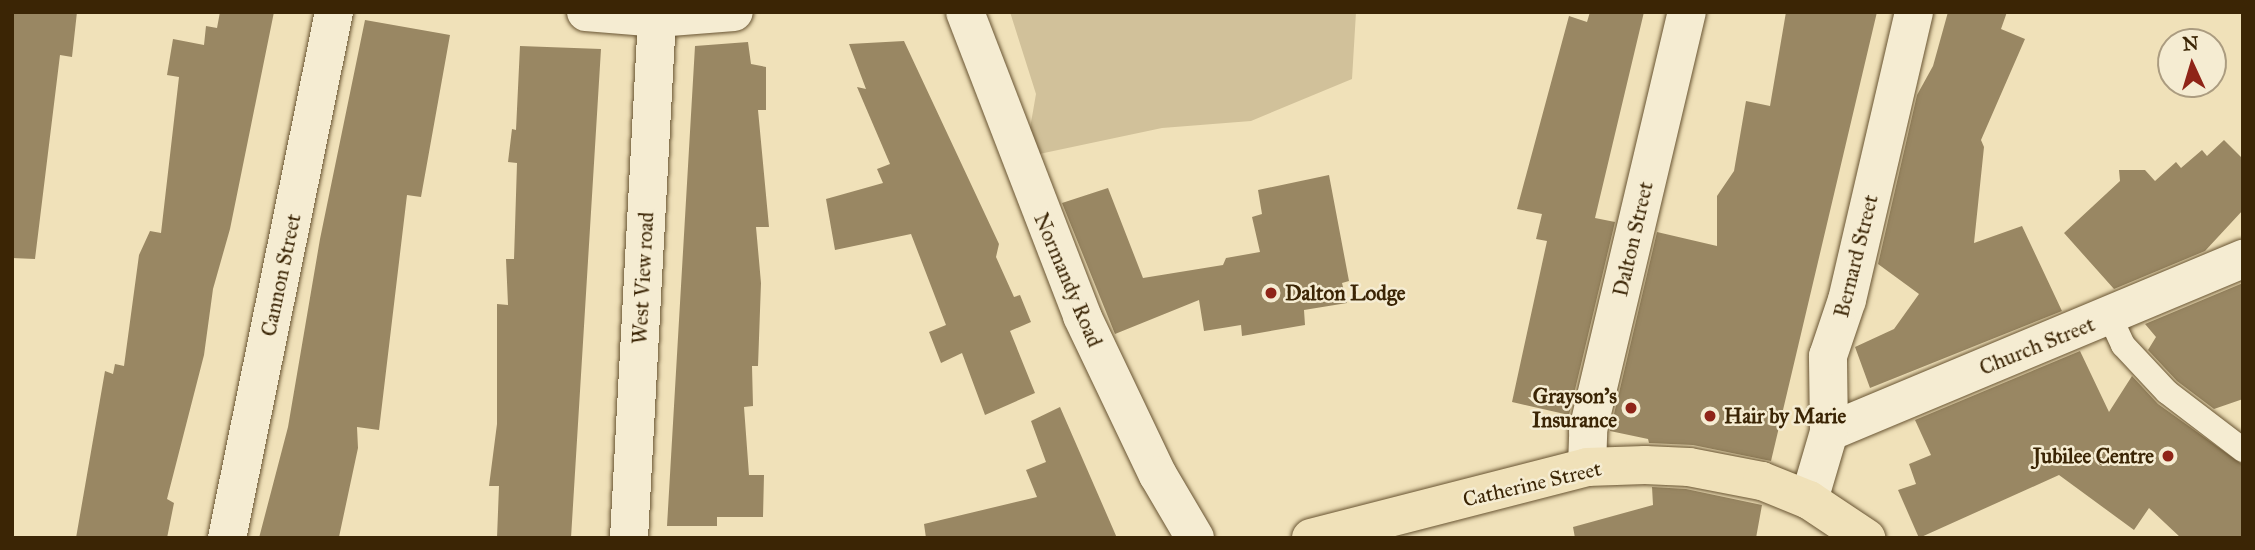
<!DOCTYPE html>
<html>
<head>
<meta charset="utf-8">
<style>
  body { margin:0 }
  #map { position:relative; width:2255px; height:550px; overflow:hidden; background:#f0e1b9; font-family:"IM FELL Great Primer",serif }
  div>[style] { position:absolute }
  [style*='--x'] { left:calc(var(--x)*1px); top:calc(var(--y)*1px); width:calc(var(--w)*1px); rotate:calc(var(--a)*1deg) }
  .green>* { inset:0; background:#d1c19a }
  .building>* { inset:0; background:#998763 }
  .roads { filter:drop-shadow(0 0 2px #685432) drop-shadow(0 0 2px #685432) }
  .lane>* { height:24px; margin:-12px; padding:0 12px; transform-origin:12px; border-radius:12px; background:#f5ecd2 }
  .street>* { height:38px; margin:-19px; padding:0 19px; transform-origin:19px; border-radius:19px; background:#f5ecd2 }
  .primary>* { height:38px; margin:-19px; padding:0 19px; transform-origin:19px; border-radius:19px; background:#f0e1b9 }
  .dots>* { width:19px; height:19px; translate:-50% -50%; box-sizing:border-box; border:4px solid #f5ecd2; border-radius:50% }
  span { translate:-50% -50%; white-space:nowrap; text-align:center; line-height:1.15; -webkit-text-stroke:5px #f5ecd2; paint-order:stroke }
  .street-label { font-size:21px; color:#3b2505 }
  .poi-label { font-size:21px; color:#3b2505; font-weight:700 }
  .left { translate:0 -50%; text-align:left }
  .right { translate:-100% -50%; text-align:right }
  .frame { position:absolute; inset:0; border:14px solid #3b2505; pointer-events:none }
  .north { position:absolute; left:2157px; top:28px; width:70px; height:70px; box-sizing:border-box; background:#f5ecd2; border:2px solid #ab9c80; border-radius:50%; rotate:356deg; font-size:19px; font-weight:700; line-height:28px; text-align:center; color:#3b2505 }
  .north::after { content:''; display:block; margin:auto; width:24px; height:32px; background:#8f2418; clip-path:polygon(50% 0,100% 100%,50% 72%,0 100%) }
</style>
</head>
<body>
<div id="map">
  <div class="green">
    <div style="clip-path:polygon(1010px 12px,1356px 12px,1352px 79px,1251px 121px,1162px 128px,1025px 157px,1036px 94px)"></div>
  </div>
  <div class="building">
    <div style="clip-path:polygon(12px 12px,77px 12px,72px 57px,60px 55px,35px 259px,12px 258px)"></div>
    <div style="clip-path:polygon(220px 12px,274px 12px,230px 229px,213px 289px,204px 355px,167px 499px,174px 503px,167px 538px,76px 538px,105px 371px,113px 374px,115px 364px,124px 366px,139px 255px,150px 231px,161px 233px,179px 77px,167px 75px,173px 39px,204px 45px,206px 26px,217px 28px)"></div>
    <div style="clip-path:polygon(1590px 12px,1644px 12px,1595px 218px,1615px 222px,1569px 415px,1512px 402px,1547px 241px,1536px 239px,1542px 214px,1517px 209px,1569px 16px,1587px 22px)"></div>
    <div style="clip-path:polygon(1786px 12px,1877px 12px,1771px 461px,1693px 445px,1649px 443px,1648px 439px,1610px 431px,1657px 232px,1717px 246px,1717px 196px,1734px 171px,1746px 101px,1770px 106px)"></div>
    <div style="clip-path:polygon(1948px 12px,2007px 12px,2001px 29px,2025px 39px,1981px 140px,1984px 147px,1974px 243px,2022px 226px,2062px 311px,1870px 388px,1855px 347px,1894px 329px,1919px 294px,1878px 264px,1917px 95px,1933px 66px)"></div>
    <div style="clip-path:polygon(365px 20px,450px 35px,421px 197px,407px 195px,379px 430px,357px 427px,358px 448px,339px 537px,259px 538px,288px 427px,320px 239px)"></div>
    <div style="clip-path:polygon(904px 41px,999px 244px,996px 257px,1014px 297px,1020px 295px,1031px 322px,1010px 331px,1035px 393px,985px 415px,962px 353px,941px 363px,929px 332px,946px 325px,911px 234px,835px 250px,826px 199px,883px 183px,877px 169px,890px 164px,857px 87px,866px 89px,849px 44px)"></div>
    <div style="clip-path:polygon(748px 42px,751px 64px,766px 67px,766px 110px,758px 110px,769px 227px,756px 227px,761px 283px,758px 366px,752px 366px,753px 406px,744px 407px,749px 475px,764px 475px,763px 517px,717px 517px,717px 526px,667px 526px,695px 46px)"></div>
    <div style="clip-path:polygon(520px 46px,601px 49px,571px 538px,497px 538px,499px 486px,489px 486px,497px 424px,497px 304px,508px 305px,506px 259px,514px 259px,517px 163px,508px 162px,512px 129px,516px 130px)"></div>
    <div style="clip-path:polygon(2224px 140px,2243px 159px,2243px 210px,2205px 251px,2114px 289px,2064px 233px,2120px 181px,2119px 170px,2145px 170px,2155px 181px,2176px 162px,2181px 168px,2202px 150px,2207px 156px)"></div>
    <div style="clip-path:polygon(1329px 175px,1349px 281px,1342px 283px,1347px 303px,1304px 310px,1305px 325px,1242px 336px,1241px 325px,1204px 331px,1199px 300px,1115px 334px,1062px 203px,1108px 188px,1143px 278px,1223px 265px,1226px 258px,1260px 252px,1252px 217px,1262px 214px,1258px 190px)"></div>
    <div style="clip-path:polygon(2243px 283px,2243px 399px,2214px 409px,2177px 381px,2148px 350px,2156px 337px,2145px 324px)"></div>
    <div style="clip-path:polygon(2080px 351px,2109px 412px,2132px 376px,2158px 404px,2243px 465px,2243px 538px,2181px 538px,2149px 508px,2134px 530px,2059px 475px,1919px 538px,1898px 490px,1916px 484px,1909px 464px,1931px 455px,1915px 420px)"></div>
    <div style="clip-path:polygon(1060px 407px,1117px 538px,926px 538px,924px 524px,1037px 497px,1026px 470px,1046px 462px,1031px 421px)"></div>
    <div style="clip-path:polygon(1652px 487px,1686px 489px,1762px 505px,1756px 538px,1575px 538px,1573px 527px,1653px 505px)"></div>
  </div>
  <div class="roads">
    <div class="lane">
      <div style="--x:2110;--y:317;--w:31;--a:65"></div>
      <div style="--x:2123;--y:345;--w:64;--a:46.9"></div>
      <div style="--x:2167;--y:392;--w:96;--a:37.3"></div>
    </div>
    <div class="street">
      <div style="--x:586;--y:12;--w:71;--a:4.8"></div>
      <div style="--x:657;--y:18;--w:77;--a:-4.5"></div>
      <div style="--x:965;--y:12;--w:326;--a:68.9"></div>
      <div style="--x:1082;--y:316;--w:176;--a:64.5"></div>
      <div style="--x:1158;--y:475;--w:73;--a:59.6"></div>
      <div style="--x:1829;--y:432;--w:449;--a:-22.7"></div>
      <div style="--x:1587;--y:467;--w:37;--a:-88"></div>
      <div style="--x:1588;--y:430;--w:430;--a:-76.7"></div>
      <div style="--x:1809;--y:500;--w:71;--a:-73.6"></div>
      <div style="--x:1829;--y:432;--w:76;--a:-90.8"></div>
      <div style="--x:1828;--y:356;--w:59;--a:-71.3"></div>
      <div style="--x:1847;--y:300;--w:296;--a:-76.9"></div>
      <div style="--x:227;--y:538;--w:537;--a:-78.5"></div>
      <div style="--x:629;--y:538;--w:521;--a:-86.92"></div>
    </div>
    <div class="primary">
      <div style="--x:1311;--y:538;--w:285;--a:-14.4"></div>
      <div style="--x:1587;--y:467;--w:58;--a:-2"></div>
      <div style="--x:1645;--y:465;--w:44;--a:2.6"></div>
      <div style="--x:1689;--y:467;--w:74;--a:10.9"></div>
      <div style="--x:1762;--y:481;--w:51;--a:22"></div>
      <div style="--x:1809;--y:500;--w:69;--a:33.7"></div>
    </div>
  </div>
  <div class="dots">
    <div style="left:1271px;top:293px;background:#8f2418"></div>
    <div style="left:1631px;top:408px;background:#8f2418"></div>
    <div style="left:1710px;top:416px;background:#8f2418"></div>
    <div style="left:2168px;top:456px;background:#8f2418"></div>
  </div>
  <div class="street-label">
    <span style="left:1633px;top:239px;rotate:-77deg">Dalton Street</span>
    <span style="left:1856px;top:256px;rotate:-76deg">Bernard Street</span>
    <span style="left:281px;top:275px;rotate:-78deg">Cannon Street</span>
    <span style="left:643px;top:278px;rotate:-87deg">West View road</span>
    <span style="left:1068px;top:280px;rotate:67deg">Normandy Road</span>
    <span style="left:2037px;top:346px;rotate:-22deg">Church Street</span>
    <span style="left:1532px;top:484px;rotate:-13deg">Catherine Street</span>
  </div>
  <div class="poi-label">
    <span class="left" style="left:1285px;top:293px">Dalton Lodge</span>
    <span class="right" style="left:1617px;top:408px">Grayson's<br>Insurance</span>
    <span class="left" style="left:1724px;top:416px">Hair by Marie</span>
    <span class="right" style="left:2154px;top:456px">Jubilee Centre</span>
  </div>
  <div class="frame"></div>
  <div class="north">N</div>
</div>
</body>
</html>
